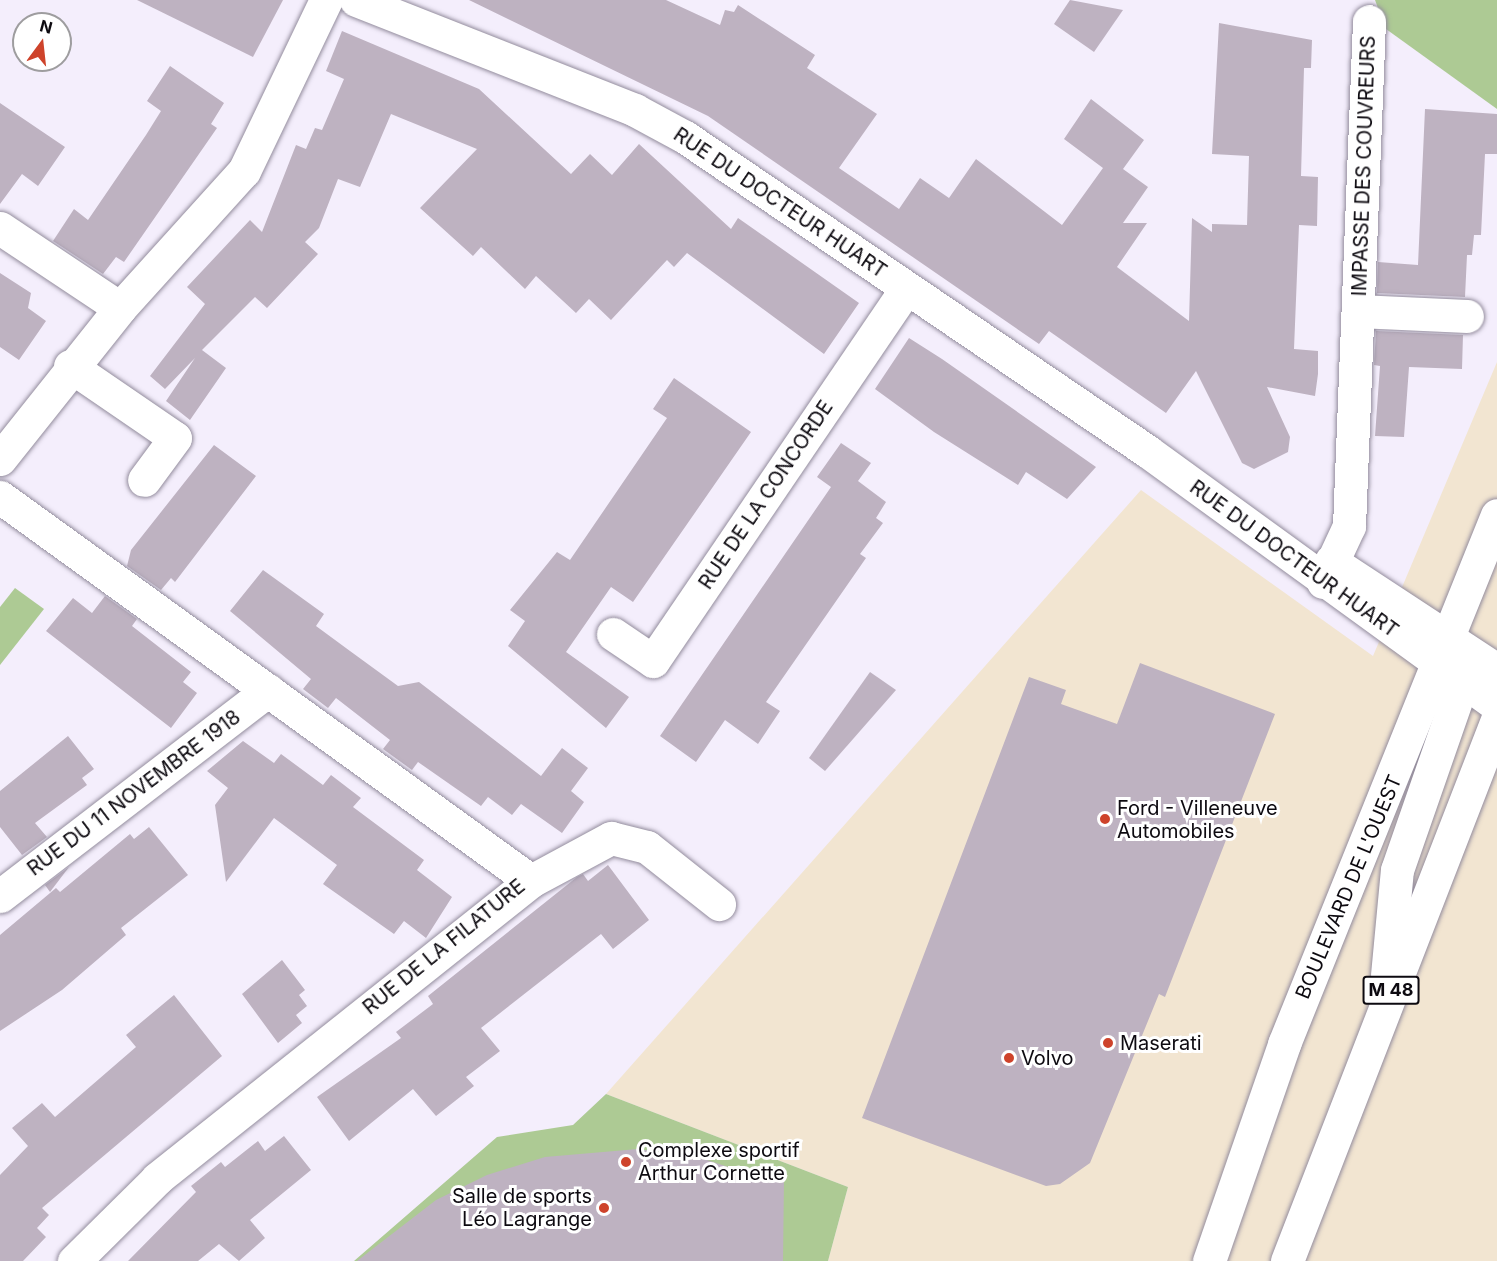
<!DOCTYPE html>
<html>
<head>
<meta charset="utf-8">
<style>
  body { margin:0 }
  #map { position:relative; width:1497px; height:1261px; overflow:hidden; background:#f4eefc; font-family:Inter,sans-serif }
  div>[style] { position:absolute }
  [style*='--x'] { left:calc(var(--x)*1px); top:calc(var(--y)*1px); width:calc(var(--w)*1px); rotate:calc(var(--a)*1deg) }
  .commercial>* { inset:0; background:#f2e5d1 }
  .green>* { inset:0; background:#adca94 }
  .building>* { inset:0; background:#beb2c1 }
  .roads { filter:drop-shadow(0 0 2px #938c9d) drop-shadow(0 0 2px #938c9d) }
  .minor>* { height:33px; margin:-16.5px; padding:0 16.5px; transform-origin:16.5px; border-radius:16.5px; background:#fff }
  .major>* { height:33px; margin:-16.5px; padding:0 16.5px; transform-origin:16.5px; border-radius:16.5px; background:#fff }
  .dots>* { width:16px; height:16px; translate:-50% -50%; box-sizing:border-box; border:3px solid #fff; border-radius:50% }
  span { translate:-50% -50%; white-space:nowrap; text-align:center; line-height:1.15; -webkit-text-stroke:6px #fff; paint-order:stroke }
  .shield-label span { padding:2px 4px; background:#fff; border:2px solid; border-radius:4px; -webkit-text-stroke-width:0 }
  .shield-label { font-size:18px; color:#0d0a10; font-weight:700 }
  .street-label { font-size:20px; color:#0d0a10 }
  .poi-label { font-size:20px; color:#0d0a10 }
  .left { translate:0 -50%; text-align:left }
  .right { translate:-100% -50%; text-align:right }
  .north { position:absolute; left:12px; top:12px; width:60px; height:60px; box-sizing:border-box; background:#fff; border:2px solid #9e9d9f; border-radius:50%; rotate:15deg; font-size:16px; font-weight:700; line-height:24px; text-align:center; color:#0d0a10 }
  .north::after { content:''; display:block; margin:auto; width:21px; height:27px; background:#ce432b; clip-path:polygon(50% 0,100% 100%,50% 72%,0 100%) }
</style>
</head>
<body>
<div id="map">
  <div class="commercial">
    <div style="clip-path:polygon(1497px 362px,1497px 1261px,828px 1261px,848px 1187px,606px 1094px,1141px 490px,1373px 656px)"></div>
  </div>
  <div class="green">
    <div style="clip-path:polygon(1375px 0,1497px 0,1497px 109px,1386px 29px)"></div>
    <div style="clip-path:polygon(15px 588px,44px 609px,0 665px,0 607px)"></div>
    <div style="clip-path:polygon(606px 1094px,848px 1187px,828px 1261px,354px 1261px,497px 1137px,573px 1125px)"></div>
  </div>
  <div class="building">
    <div style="clip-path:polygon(137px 0,283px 0,253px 57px)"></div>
    <div style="clip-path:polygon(469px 0,666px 0,720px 25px,725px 10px,734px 12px,738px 5px,815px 55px,807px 68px,877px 114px,839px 168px,899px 209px,920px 178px,949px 198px,976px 159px,1062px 225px,1103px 168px,1064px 139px,1091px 99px,1144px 140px,1123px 169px,1148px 187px,1123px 223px,1147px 223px,1117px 267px,1189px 321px,1192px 218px,1212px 232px,1212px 224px,1247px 225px,1249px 156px,1212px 154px,1219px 23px,1312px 40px,1311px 68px,1304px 68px,1301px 176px,1318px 177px,1317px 226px,1299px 225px,1294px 349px,1318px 351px,1318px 374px,1315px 396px,1267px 387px,1290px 437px,1288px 452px,1254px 469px,1242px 463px,1196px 371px,1166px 413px,1049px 331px,1039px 344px,708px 116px)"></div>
    <div style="clip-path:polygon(1070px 0,1123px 10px,1094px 52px,1054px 24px)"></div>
    <div style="clip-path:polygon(342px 31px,479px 89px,571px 174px,590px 154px,612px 175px,639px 144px,731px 229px,738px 218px,859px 303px,824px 354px,687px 253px,674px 267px,667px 260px,611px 320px,589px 299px,576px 313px,536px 276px,525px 289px,481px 247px,473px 256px,420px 208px,477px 149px,391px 114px,360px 187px,338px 179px,319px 228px,305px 242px,318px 254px,267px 308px,255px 297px,202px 350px,226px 368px,190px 420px,166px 401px,195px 358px,165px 389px,150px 376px,205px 304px,187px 287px,250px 220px,262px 232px,296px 145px,306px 149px,315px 128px,322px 130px,344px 79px,326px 71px)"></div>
    <div style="clip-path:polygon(170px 66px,224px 103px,211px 124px,217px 128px,124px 262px,116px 257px,103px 274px,53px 241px,74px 209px,88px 220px,146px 135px,161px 111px,147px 101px)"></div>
    <div style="clip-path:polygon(0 103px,65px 147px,38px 186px,22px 174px,0 204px)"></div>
    <div style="clip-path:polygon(1425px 109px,1497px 114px,1497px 154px,1485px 154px,1481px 235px,1474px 235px,1472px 255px,1467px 255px,1465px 297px,1377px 293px,1378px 262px,1418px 265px)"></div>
    <div style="clip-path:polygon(0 273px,31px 293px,28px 308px,46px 321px,19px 360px,0 347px)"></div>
    <div style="clip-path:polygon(1376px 331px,1463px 335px,1462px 369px,1409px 367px,1404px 437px,1375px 436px,1380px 366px,1374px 365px)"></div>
    <div style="clip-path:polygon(909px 338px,942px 359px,1096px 467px,1067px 499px,1026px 472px,1018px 485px,934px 432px,875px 389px)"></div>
    <div style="clip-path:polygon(674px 378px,751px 432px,633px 602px,611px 587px,566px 652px,629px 697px,606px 728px,508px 646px,525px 621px,510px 610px,557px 552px,570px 560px,667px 418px,653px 409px)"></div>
    <div style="clip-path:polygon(841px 443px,871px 463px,858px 481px,886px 502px,876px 518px,883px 523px,860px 554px,866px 558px,766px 702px,780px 711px,758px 744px,725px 720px,696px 762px,660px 736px,831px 487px,817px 477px)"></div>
    <div style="clip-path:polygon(214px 445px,256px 476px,175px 582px,171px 578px,161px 590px,127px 566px,131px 550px)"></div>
    <div style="clip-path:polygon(263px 570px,324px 614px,316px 626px,350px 651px,398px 686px,419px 682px,541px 776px,562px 748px,588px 768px,571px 791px,584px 802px,562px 833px,521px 804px,512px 815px,488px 797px,481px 806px,418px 762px,412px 770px,383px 749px,390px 740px,336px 698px,328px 708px,303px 689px,311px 679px,230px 611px)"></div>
    <div style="clip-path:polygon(105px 596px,137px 619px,132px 626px,191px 672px,183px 682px,197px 693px,171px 728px,46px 631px,73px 598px,92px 613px)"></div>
    <div style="clip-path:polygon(1140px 663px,1275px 714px,1165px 997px,1159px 994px,1090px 1163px,1060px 1184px,1046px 1186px,862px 1118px,1029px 677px,1066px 690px,1061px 704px,1117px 724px)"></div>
    <div style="clip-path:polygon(870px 672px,896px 690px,825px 771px,809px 758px)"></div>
    <div style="clip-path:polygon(68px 736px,94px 769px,82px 778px,87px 785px,35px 823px,47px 837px,22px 855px,0 827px,0 791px)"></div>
    <div style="clip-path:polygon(243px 741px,274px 763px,281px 754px,323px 785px,331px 775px,361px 798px,353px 807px,424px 860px,417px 870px,452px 897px,426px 938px,404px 921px,394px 934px,323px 884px,337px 865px,274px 818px,226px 882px,215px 805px,228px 788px,207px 771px)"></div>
    <div style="clip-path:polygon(149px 827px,188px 875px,121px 928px,126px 935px,62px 990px,0 1031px,0 935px,56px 888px,60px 892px,130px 834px,134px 839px)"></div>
    <div style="clip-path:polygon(608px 865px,649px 920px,613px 949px,601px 934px,481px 1028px,500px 1051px,466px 1077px,474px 1086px,436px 1116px,413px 1089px,349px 1141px,317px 1097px,401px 1038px,396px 1032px,433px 1004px,428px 996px,577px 877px,583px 874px,588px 881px)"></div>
    <div style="clip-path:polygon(69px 867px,50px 892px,45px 885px)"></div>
    <div style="clip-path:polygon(282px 960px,305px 990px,299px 995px,307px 1006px,296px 1015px,302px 1023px,278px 1043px,242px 994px)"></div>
    <div style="clip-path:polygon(174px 995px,222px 1056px,42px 1208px,49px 1215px,37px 1228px,46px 1237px,23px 1261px,0 1261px,0 1175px,28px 1146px,12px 1128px,42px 1103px,55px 1117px,136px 1047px,126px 1035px)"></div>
    <div style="clip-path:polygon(284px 1136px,311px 1170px,250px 1220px,265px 1238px,239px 1261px,219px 1244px,198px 1261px,128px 1261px,196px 1192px,191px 1186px,221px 1162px,225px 1167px,258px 1141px,265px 1151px)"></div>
    <div style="clip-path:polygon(638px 1149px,701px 1158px,765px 1179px,784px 1178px,783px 1261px,357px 1261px,436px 1200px,487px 1175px,545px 1157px)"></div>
  </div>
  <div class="roads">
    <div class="minor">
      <div style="--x:356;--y:0;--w:300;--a:21.5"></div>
      <div style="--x:635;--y:110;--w:57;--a:28.4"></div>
      <div style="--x:685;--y:137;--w:559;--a:34.2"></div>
      <div style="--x:1147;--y:451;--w:432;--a:36"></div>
      <div style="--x:0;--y:228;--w:144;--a:33.7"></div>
      <div style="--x:120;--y:308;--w:185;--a:-47.9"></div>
      <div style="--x:244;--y:171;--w:190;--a:-64.4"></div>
      <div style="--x:1358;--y:311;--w:109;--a:2.6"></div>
      <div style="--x:70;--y:366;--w:127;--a:34.4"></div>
      <div style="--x:175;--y:438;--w:52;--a:126.4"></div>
      <div style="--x:0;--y:459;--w:193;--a:-51.5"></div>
      <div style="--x:0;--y:497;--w:655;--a:35.87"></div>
      <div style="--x:531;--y:881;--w:478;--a:141.5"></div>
      <div style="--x:157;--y:1179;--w:117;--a:135.3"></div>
      <div style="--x:1331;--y:561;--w:199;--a:33.3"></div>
      <div style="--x:1323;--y:582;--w:62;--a:-65.1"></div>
      <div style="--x:1349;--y:526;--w:505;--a:-87.73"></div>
      <div style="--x:613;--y:634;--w:48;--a:34"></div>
      <div style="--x:653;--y:661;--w:450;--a:-55.8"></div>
      <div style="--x:531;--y:881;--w:91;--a:-28.3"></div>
      <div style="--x:611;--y:838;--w:37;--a:14"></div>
      <div style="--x:647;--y:847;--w:92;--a:38.4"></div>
      <div style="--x:0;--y:896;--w:338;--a:-37.5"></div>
    </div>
    <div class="major">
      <div style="--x:1387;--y:975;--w:105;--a:-84.6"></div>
      <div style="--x:1397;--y:870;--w:192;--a:-70.8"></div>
      <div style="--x:1460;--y:689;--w:29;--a:-92"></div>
      <div style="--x:1459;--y:660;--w:22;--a:-114"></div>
      <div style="--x:1209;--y:1261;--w:230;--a:-70.9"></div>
      <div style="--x:1284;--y:1044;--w:570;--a:-68.07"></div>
      <div style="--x:1287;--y:1261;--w:580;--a:-68.79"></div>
    </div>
  </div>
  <div class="dots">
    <div style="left:1105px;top:819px;background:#ce432b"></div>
    <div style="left:1108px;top:1043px;background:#ce432b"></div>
    <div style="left:1009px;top:1058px;background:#ce432b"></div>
    <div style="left:626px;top:1162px;background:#ce432b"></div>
    <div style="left:604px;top:1208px;background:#ce432b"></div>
  </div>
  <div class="shield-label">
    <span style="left:1391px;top:990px">M 48</span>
  </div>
  <div class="street-label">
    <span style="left:1364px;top:166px;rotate:-88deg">IMPASSE DES COUVREURS</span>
    <span style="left:780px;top:203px;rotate:34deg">RUE DU DOCTEUR HUART</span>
    <span style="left:766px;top:495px;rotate:-56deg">RUE DE LA CONCORDE</span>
    <span style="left:1294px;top:559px;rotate:36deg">RUE DU DOCTEUR HUART</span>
    <span style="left:134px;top:793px;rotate:-37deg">RUE DU 11 NOVEMBRE 1918</span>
    <span style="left:1349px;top:887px;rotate:-67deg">BOULEVARD DE L'OUEST</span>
    <span style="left:444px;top:947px;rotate:-39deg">RUE DE LA FILATURE</span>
  </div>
  <div class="poi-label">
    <span class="left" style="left:1117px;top:820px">Ford - Villeneuve<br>Automobiles</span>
    <span class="left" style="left:1120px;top:1043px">Maserati</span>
    <span class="left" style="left:1021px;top:1058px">Volvo</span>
    <span class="left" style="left:638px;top:1162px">Complexe sportif<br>Arthur Cornette</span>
    <span class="right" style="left:592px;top:1208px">Salle de sports<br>Léo Lagrange</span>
  </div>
  <div class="north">N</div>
</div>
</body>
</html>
